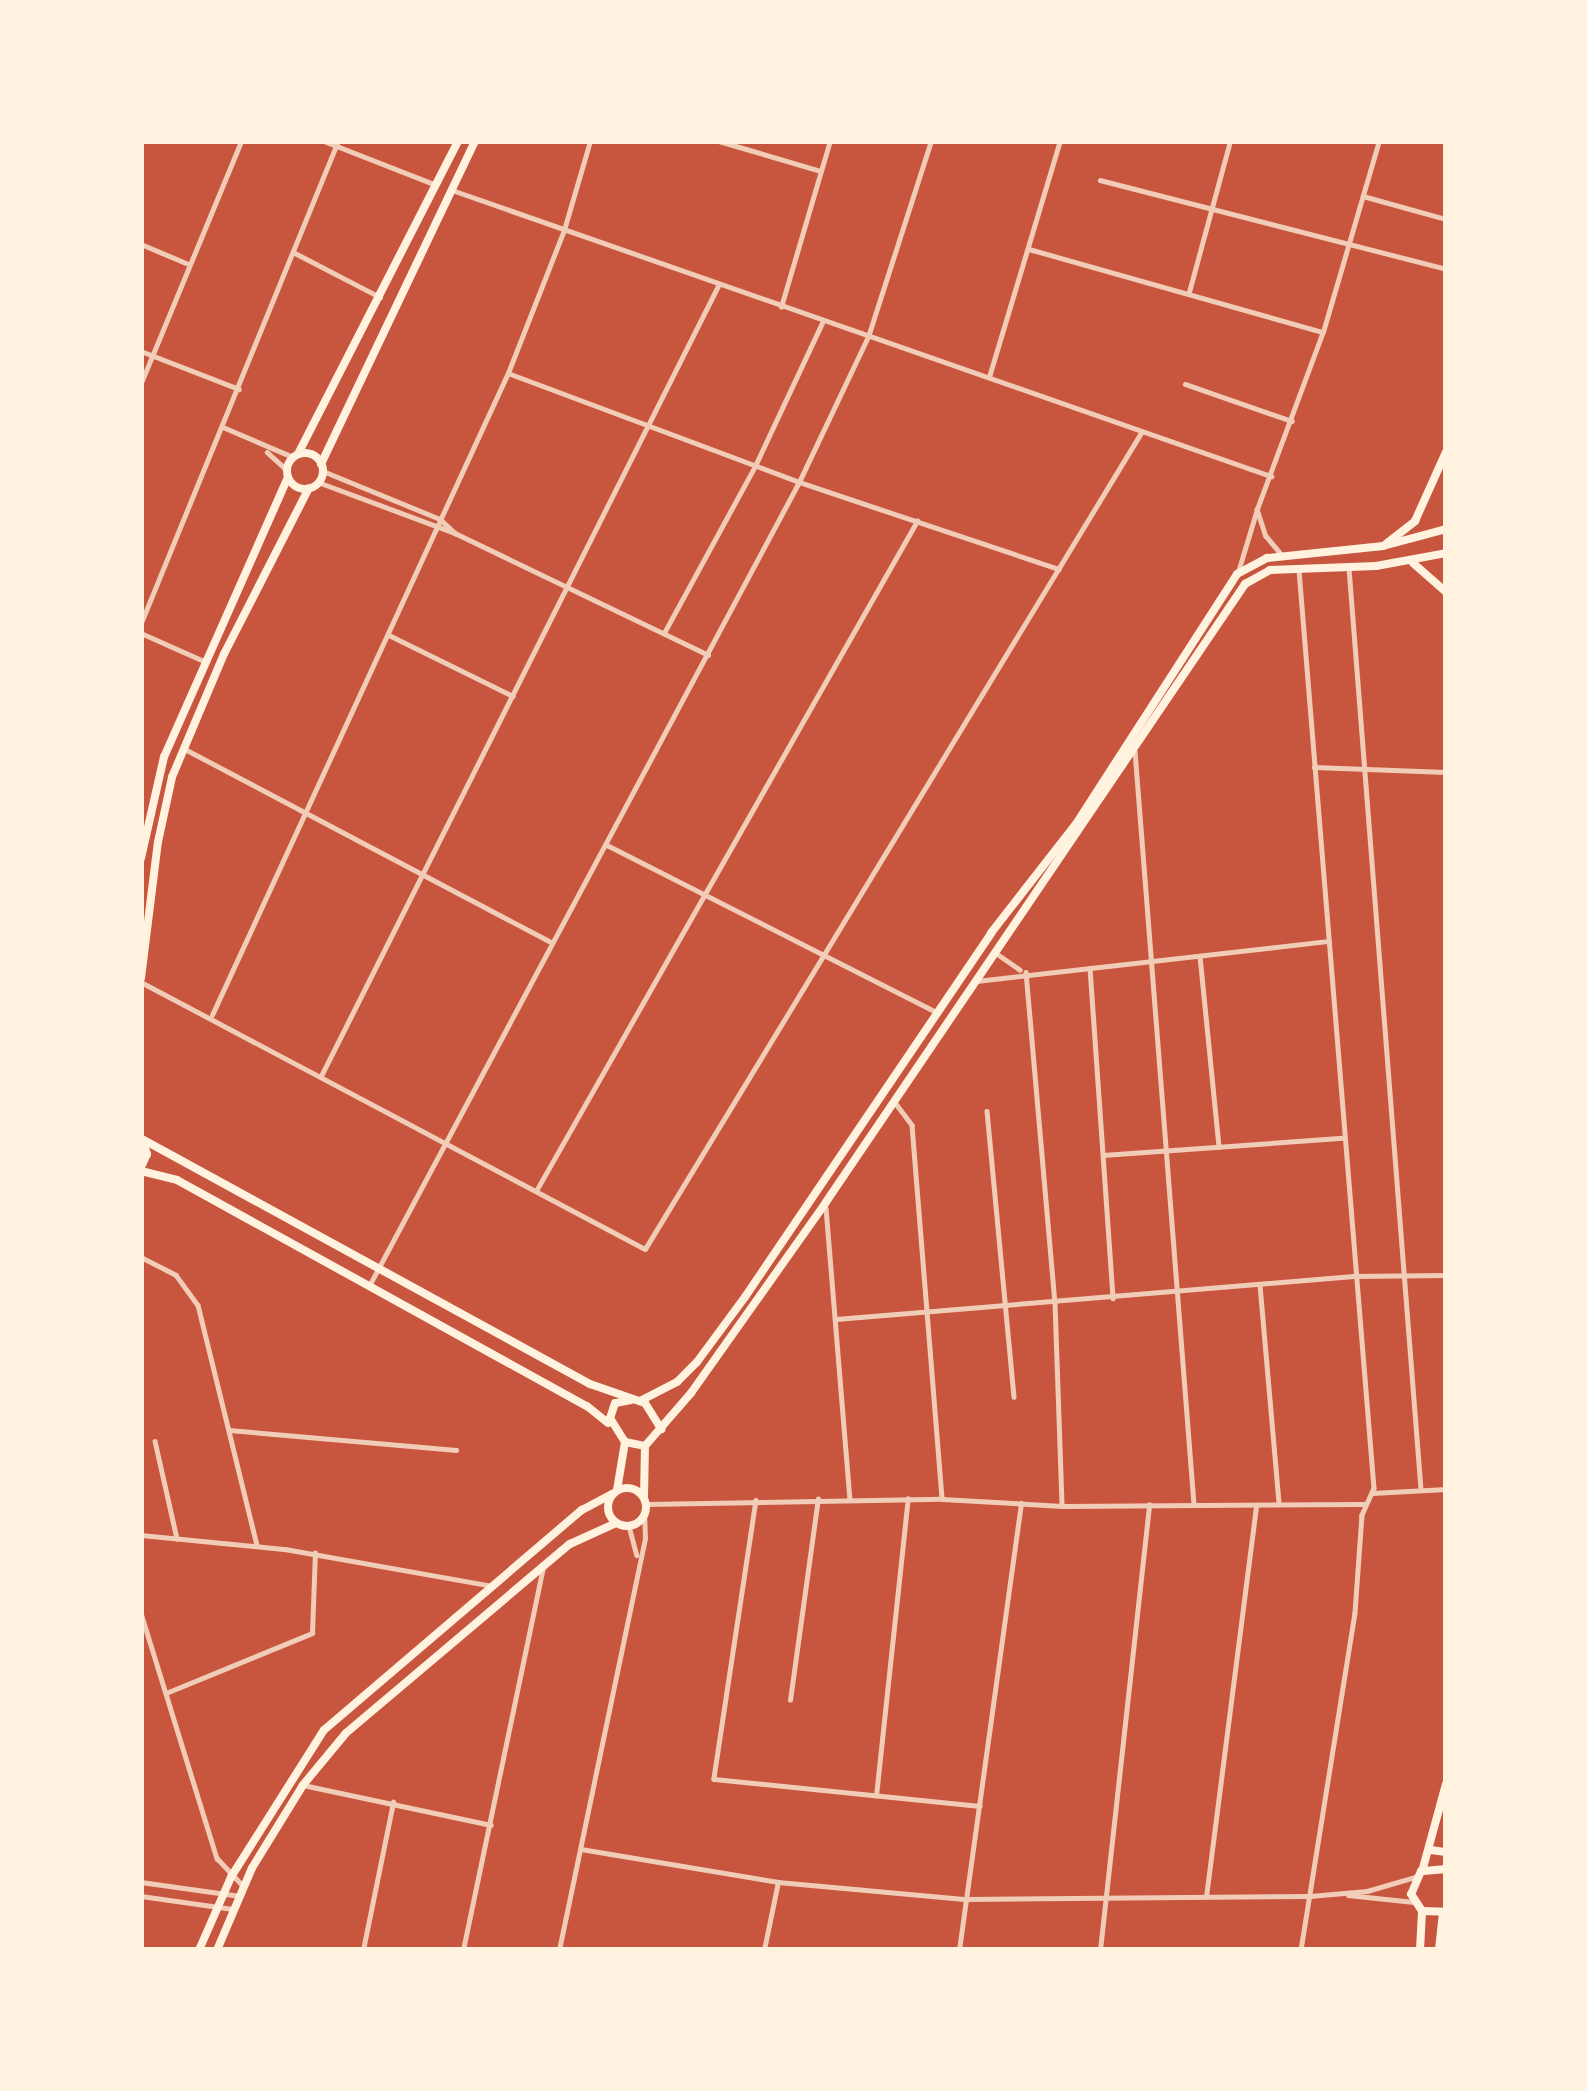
<!DOCTYPE html>
<html>
<head>
<meta charset="utf-8">
<style>
  body { margin:0 }
  #map { position:relative; width:1587px; height:2091px; overflow:hidden; background:#c8553d; font-family:Ubuntu,sans-serif }
  div>[style] { position:absolute }
  [style*='--x'] { left:calc(var(--x)*1px); top:calc(var(--y)*1px); width:calc(var(--w)*1px); rotate:calc(var(--a)*1deg) }
  .minor>* { height:4.5px; margin:-2.25px; padding:0 2.25px; transform-origin:2.25px; border-radius:2.25px; background:#f1ccb7 }
  .secondary>* { height:8px; margin:-4px; padding:0 4px; transform-origin:4px; border-radius:4px; background:#fff3e0 }
  .secondary>.ring { margin:-4px; padding:0; box-sizing:content-box; background:none; border:8px solid #fff3e0; border-radius:50% }
  .primary>* { height:8px; margin:-4px; padding:0 4px; transform-origin:4px; border-radius:4px; background:#fff3e0 }
  .primary>.ring { margin:-4px; padding:0; box-sizing:content-box; background:none; border:8px solid #fff3e0; border-radius:50% }
  span { translate:-50% -50%; white-space:nowrap; text-align:center; line-height:1.15; -webkit-text-stroke:10px #fff3e0; paint-order:stroke }
  .frame { position:absolute; inset:0; border:144px solid #fff3e0; pointer-events:none }
</style>
</head>
<body>
<div id="map">
  <div class="minor">
    <div style="--x:324;--y:141;--w:120;--a:21.4"></div>
    <div style="--x:719;--y:141;--w:106;--a:16.4"></div>
    <div style="--x:1100;--y:180;--w:357;--a:14.4"></div>
    <div style="--x:452;--y:190;--w:868;--a:19.25"></div>
    <div style="--x:1363;--y:196;--w:86;--a:15.5"></div>
    <div style="--x:141;--y:244;--w:49;--a:22.9"></div>
    <div style="--x:1029;--y:249;--w:305;--a:15.8"></div>
    <div style="--x:295;--y:253;--w:96;--a:27.4"></div>
    <div style="--x:1189;--y:292;--w:156;--a:-74.8"></div>
    <div style="--x:781;--y:307;--w:173;--a:-73.6"></div>
    <div style="--x:141;--y:351;--w:105;--a:21.2"></div>
    <div style="--x:508;--y:373;--w:311;--a:20.5"></div>
    <div style="--x:799;--y:482;--w:274;--a:18.5"></div>
    <div style="--x:989;--y:377;--w:246;--a:-73.3"></div>
    <div style="--x:141;--y:383;--w:262;--a:-67.5"></div>
    <div style="--x:1185;--y:384;--w:113;--a:19.1"></div>
    <div style="--x:223;--y:427;--w:76;--a:23.2"></div>
    <div style="--x:267;--y:452;--w:27;--a:42"></div>
    <div style="--x:323;--y:471;--w:126;--a:22.3"></div>
    <div style="--x:440;--y:519;--w:21;--a:43"></div>
    <div style="--x:318;--y:482;--w:146;--a:20.4"></div>
    <div style="--x:455;--y:533;--w:281;--a:25.7"></div>
    <div style="--x:1257;--y:509;--w:189;--a:-69.6"></div>
    <div style="--x:1323;--y:332;--w:199;--a:-73.7"></div>
    <div style="--x:1349;--y:568;--w:924;--a:85.53"></div>
    <div style="--x:1299;--y:570;--w:921;--a:85.33"></div>
    <div style="--x:1374;--y:1488;--w:30;--a:114"></div>
    <div style="--x:1362;--y:1515;--w:98;--a:94.1"></div>
    <div style="--x:1355;--y:1613;--w:341;--a:99.1"></div>
    <div style="--x:1238;--y:572;--w:66;--a:-73.2"></div>
    <div style="--x:1257;--y:509;--w:28;--a:72"></div>
    <div style="--x:1266;--y:536;--w:25;--a:50"></div>
    <div style="--x:141;--y:623;--w:521;--a:-67.77"></div>
    <div style="--x:141;--y:633;--w:69;--a:24"></div>
    <div style="--x:664;--y:633;--w:190;--a:-61.4"></div>
    <div style="--x:755;--y:466;--w:158;--a:-64.9"></div>
    <div style="--x:389;--y:635;--w:138;--a:26.2"></div>
    <div style="--x:183;--y:748;--w:414;--a:27.8"></div>
    <div style="--x:1135;--y:751;--w:755;--a:85.52"></div>
    <div style="--x:1314;--y:767;--w:132;--a:2.2"></div>
    <div style="--x:607;--y:845;--w:371;--a:26.9"></div>
    <div style="--x:996;--y:953;--w:29;--a:35"></div>
    <div style="--x:1200;--y:956;--w:192;--a:84.3"></div>
    <div style="--x:1090;--y:968;--w:331;--a:86"></div>
    <div style="--x:1026;--y:972;--w:332;--a:85"></div>
    <div style="--x:1055;--y:1303;--w:201;--a:88"></div>
    <div style="--x:977;--y:981;--w:354;--a:-6.5"></div>
    <div style="--x:141;--y:982;--w:570;--a:27.91"></div>
    <div style="--x:645;--y:1249;--w:955;--a:-58.71"></div>
    <div style="--x:212;--y:1015;--w:707;--a:-65.25"></div>
    <div style="--x:508;--y:373;--w:154;--a:-68.6"></div>
    <div style="--x:564;--y:230;--w:93;--a:-73.7"></div>
    <div style="--x:321;--y:1076;--w:884;--a:-63.32"></div>
    <div style="--x:894;--y:1101;--w:30;--a:53"></div>
    <div style="--x:912;--y:1125;--w:375;--a:85.4"></div>
    <div style="--x:987;--y:1111;--w:287;--a:84.6"></div>
    <div style="--x:1103;--y:1155;--w:240;--a:-4.1"></div>
    <div style="--x:536;--y:1191;--w:771;--a:-60.37"></div>
    <div style="--x:826;--y:1208;--w:292;--a:85.3"></div>
    <div style="--x:141;--y:1257;--w:39;--a:27"></div>
    <div style="--x:176;--y:1275;--w:37;--a:54"></div>
    <div style="--x:198;--y:1305;--w:247;--a:76.2"></div>
    <div style="--x:1260;--y:1285;--w:220;--a:85"></div>
    <div style="--x:369;--y:1286;--w:912;--a:-61.86"></div>
    <div style="--x:799;--y:482;--w:161;--a:-64.6"></div>
    <div style="--x:868;--y:337;--w:206;--a:-72.2"></div>
    <div style="--x:836;--y:1319;--w:519;--a:-4.75"></div>
    <div style="--x:1353;--y:1276;--w:93;--a:-0.6"></div>
    <div style="--x:229;--y:1430;--w:228;--a:5"></div>
    <div style="--x:155;--y:1441;--w:100;--a:77.3"></div>
    <div style="--x:1372;--y:1493;--w:74;--a:-3.1"></div>
    <div style="--x:756;--y:1500;--w:282;--a:98.6"></div>
    <div style="--x:714;--y:1779;--w:267;--a:5.8"></div>
    <div style="--x:646;--y:1504;--w:296;--a:-1"></div>
    <div style="--x:942;--y:1499;--w:120;--a:3.3"></div>
    <div style="--x:1062;--y:1506;--w:303;--a:-0.4"></div>
    <div style="--x:629;--y:1526;--w:30;--a:75"></div>
    <div style="--x:141;--y:1535;--w:145;--a:5.6"></div>
    <div style="--x:285;--y:1549;--w:210;--a:10.1"></div>
    <div style="--x:141;--y:1613;--w:257;--a:72.8"></div>
    <div style="--x:217;--y:1858;--w:38;--a:47"></div>
    <div style="--x:166;--y:1693;--w:158;--a:-22.3"></div>
    <div style="--x:312;--y:1633;--w:80;--a:-87.9"></div>
    <div style="--x:790;--y:1700;--w:203;--a:-82.1"></div>
    <div style="--x:303;--y:1785;--w:192;--a:12"></div>
    <div style="--x:876;--y:1796;--w:299;--a:-83.9"></div>
    <div style="--x:581;--y:1849;--w:200;--a:9.5"></div>
    <div style="--x:778;--y:1882;--w:189;--a:5.2"></div>
    <div style="--x:966;--y:1899;--w:344;--a:-0.5"></div>
    <div style="--x:1310;--y:1896;--w:57;--a:-5"></div>
    <div style="--x:1367;--y:1891;--w:50;--a:-16.3"></div>
    <div style="--x:141;--y:1882;--w:100;--a:8"></div>
    <div style="--x:1348;--y:1895;--w:66;--a:6.1"></div>
    <div style="--x:141;--y:1896;--w:94;--a:8"></div>
    <div style="--x:1206;--y:1897;--w:395;--a:-82.7"></div>
    <div style="--x:363;--y:1950;--w:151;--a:-78.5"></div>
    <div style="--x:463;--y:1950;--w:390;--a:-78.2"></div>
    <div style="--x:559;--y:1950;--w:420;--a:-78.2"></div>
    <div style="--x:645;--y:1539;--w:23;--a:-92"></div>
    <div style="--x:764;--y:1950;--w:69;--a:-78.4"></div>
    <div style="--x:959;--y:1950;--w:451;--a:-82.1"></div>
    <div style="--x:1100;--y:1950;--w:448;--a:-83.7"></div>
  </div>
  <div class="secondary">
    <div class="ring" style="left:608px;top:1488px;width:30px;height:30px"></div>
    <div style="--x:617;--y:1490;--w:49;--a:-80.5"></div>
    <div style="--x:644;--y:1497;--w:51;--a:-88.9"></div>
    <div style="--x:1431;--y:1850;--w:15;--a:8"></div>
    <div style="--x:1423;--y:1868;--w:87;--a:-74.7"></div>
    <div style="--x:1446;--y:1869;--w:25;--a:175"></div>
    <div style="--x:1421;--y:1871;--w:25;--a:113"></div>
    <div style="--x:1411;--y:1894;--w:20;--a:57"></div>
    <div style="--x:1422;--y:1911;--w:24;--a:2"></div>
    <div style="--x:199;--y:1950;--w:80;--a:-66.3"></div>
    <div style="--x:231;--y:1877;--w:174;--a:-57.7"></div>
    <div style="--x:324;--y:1730;--w:339;--a:-40.5"></div>
    <div style="--x:582;--y:1510;--w:34;--a:-28"></div>
    <div style="--x:217;--y:1950;--w:89;--a:-66.9"></div>
    <div style="--x:252;--y:1868;--w:97;--a:-58.4"></div>
    <div style="--x:303;--y:1785;--w:67;--a:-50.4"></div>
    <div style="--x:346;--y:1733;--w:293;--a:-40.2"></div>
    <div style="--x:570;--y:1544;--w:51;--a:-24.5"></div>
    <div style="--x:1420;--y:1950;--w:39;--a:-87"></div>
    <div style="--x:1439;--y:1950;--w:36;--a:-84"></div>
  </div>
  <div class="primary">
    <div class="ring" style="left:287px;top:453px;width:28px;height:28px"></div>
    <div style="--x:298;--y:454;--w:352;--a:-62.9"></div>
    <div style="--x:321;--y:464;--w:358;--a:-64.5"></div>
    <div style="--x:1386;--y:544;--w:37;--a:-38"></div>
    <div style="--x:1415;--y:521;--w:76;--a:-65.8"></div>
    <div style="--x:1413;--y:563;--w:44;--a:41.3"></div>
    <div style="--x:141;--y:858;--w:104;--a:-77.2"></div>
    <div style="--x:164;--y:757;--w:306;--a:-66.1"></div>
    <div style="--x:141;--y:978;--w:137;--a:-82.9"></div>
    <div style="--x:158;--y:842;--w:66;--a:-77.8"></div>
    <div style="--x:172;--y:777;--w:134;--a:-67.1"></div>
    <div style="--x:224;--y:654;--w:186;--a:-62.9"></div>
    <div style="--x:142;--y:1139;--w:511;--a:28.67"></div>
    <div style="--x:590;--y:1384;--w:58;--a:19.1"></div>
    <div style="--x:645;--y:1403;--w:31;--a:58"></div>
    <div style="--x:141;--y:1167;--w:14;--a:-65"></div>
    <div style="--x:147;--y:1154;--w:14;--a:-107"></div>
    <div style="--x:141;--y:1171;--w:37;--a:14"></div>
    <div style="--x:177;--y:1180;--w:468;--a:28.9"></div>
    <div style="--x:587;--y:1406;--w:27;--a:39"></div>
    <div style="--x:631;--y:1400;--w:16;--a:169"></div>
    <div style="--x:615;--y:1403;--w:16;--a:108"></div>
    <div style="--x:610;--y:1418;--w:28;--a:58"></div>
    <div style="--x:625;--y:1442;--w:20;--a:11"></div>
    <div style="--x:645;--y:1446;--w:70;--a:-49"></div>
    <div style="--x:691;--y:1393;--w:234;--a:-54.7"></div>
    <div style="--x:826;--y:1202;--w:747;--a:-55.86"></div>
    <div style="--x:1245;--y:584;--w:29;--a:-29"></div>
    <div style="--x:1270;--y:570;--w:106;--a:-2.2"></div>
    <div style="--x:1376;--y:566;--w:71;--a:-10.5"></div>
    <div style="--x:640;--y:1401;--w:42;--a:-27.2"></div>
    <div style="--x:677;--y:1382;--w:28;--a:-45"></div>
    <div style="--x:697;--y:1362;--w:81;--a:-53.6"></div>
    <div style="--x:745;--y:1297;--w:439;--a:-55.9"></div>
    <div style="--x:991;--y:933;--w:138;--a:-52.1"></div>
    <div style="--x:1076;--y:824;--w:297;--a:-57.2"></div>
    <div style="--x:1237;--y:574;--w:34;--a:-28"></div>
    <div style="--x:1267;--y:558;--w:117;--a:-5.9"></div>
    <div style="--x:1383;--y:546;--w:65;--a:-15.1"></div>
  </div>
  <div class="frame"></div>
</div>
</body>
</html>
